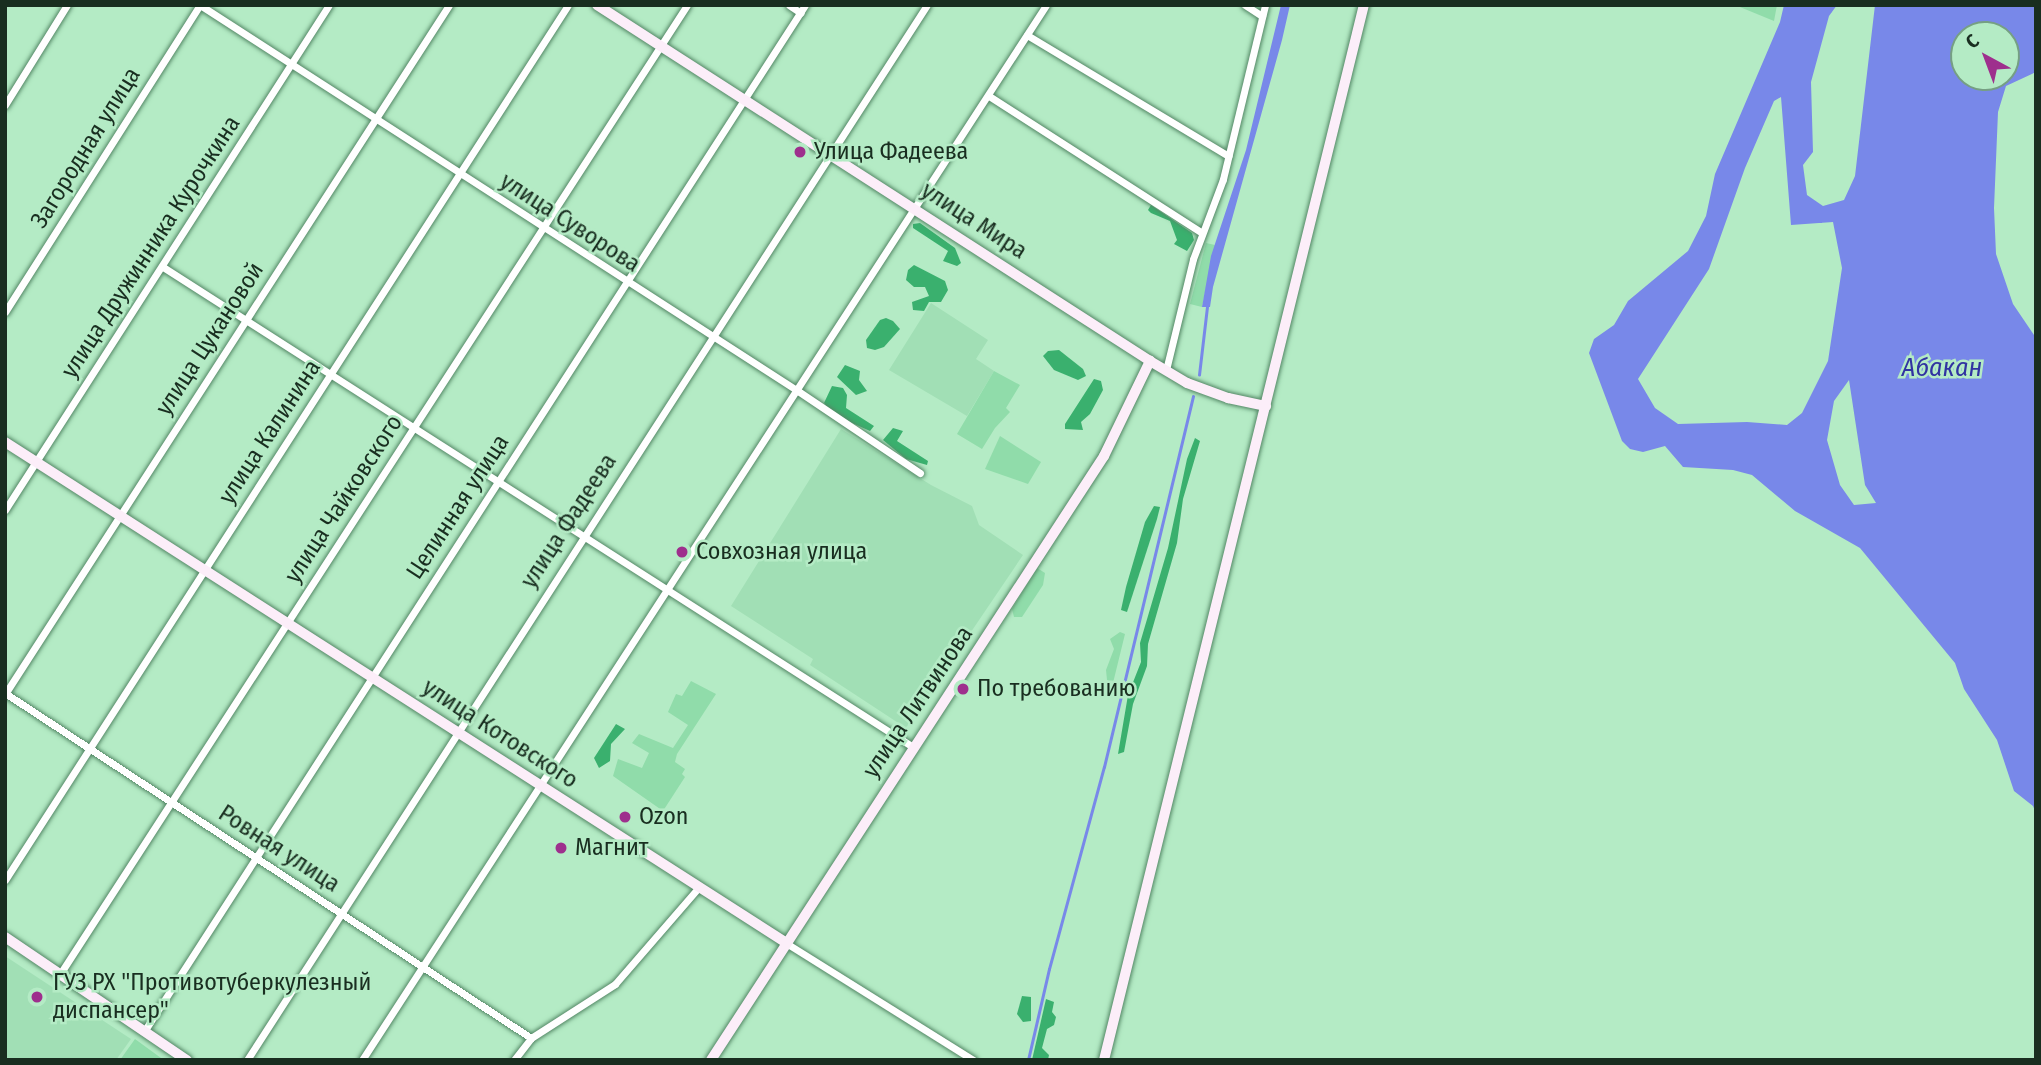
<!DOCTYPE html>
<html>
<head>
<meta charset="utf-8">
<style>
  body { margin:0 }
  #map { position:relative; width:2041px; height:1065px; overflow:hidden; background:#b4ebc5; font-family:"Fira Sans Condensed",sans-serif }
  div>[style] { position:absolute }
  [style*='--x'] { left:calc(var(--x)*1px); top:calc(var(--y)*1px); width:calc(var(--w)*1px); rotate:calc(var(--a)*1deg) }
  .built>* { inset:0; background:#a1dfb5 }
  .green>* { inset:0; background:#90dcaa }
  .forest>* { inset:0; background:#3ab06e }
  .water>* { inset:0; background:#7888e9 }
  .stream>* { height:2.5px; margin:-1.25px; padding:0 1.25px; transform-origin:1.25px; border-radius:1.25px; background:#7888e9 }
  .roads { filter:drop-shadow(0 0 2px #538765) drop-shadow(0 0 2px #538765) }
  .street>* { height:7px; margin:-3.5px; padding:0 3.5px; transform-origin:3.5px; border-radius:3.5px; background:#fff }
  .secondary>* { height:10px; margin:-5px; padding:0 5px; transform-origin:5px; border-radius:5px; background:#fceef9 }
  .dots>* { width:19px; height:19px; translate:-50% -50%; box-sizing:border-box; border:4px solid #b4ebc5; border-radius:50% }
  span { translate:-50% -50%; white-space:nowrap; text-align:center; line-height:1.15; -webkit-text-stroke:5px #b4ebc5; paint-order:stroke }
  .street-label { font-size:24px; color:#192e20 }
  .poi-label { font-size:24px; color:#192e20 }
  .left { translate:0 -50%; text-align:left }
  .water-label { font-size:26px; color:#3133a2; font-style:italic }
  .frame { position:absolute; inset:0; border:7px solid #192e20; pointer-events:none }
  .north { position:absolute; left:1950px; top:21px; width:70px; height:70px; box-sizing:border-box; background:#b4ebc5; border:2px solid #769f83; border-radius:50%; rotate:319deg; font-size:19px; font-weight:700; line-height:28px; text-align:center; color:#192e20 }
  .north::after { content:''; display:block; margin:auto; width:24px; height:32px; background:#9e2f8d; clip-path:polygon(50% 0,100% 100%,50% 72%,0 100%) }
</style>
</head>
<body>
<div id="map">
  <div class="built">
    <div style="clip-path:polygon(931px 303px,988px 340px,976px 359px,994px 371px,967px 416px,889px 370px)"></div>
    <div style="clip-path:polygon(841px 429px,931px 485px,972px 506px,979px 525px,1023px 555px,906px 728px,810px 665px,813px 659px,731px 606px)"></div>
    <div style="clip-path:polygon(5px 956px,131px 1039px,116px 1060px,5px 1060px)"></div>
  </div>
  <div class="green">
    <div style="clip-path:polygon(1735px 5px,1777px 5px,1774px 21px)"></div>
    <div style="clip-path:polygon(1206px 243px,1215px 245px,1202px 307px,1190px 304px)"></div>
    <div style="clip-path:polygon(994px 371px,1020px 385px,1006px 408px,1010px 412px,995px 428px,982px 449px,957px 434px)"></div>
    <div style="clip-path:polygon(1000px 436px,1041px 462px,1028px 484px,985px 469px)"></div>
    <div style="clip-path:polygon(1037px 568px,1045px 573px,1043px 585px,1022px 617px,1014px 617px,1012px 609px)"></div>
    <div style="clip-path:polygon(1120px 632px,1125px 634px,1113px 683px,1107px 680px,1106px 670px,1114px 649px,1110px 639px)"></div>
    <div style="clip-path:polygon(691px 681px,716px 694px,677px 754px,675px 762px,685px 769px,682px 774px,685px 777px,663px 811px,613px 776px,618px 759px,642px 768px,649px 753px,632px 743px,639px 734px,673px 748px,688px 725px,668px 712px,676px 694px,682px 696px)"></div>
    <div style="clip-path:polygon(135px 1039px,161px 1058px,171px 1060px,120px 1060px)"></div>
  </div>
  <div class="forest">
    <div style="clip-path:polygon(1151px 205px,1192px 233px,1194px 240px,1187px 251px,1174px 244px,1177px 240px,1170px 221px,1151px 213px,1148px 210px)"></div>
    <div style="clip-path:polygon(920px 223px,955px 248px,961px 263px,957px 266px,943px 261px,948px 251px,913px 228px,913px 224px)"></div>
    <div style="clip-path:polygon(914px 265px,945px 281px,948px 290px,941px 302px,929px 302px,924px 311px,913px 310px,912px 302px,929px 296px,925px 287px,914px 287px,906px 280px,908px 270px)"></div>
    <div style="clip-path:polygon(886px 318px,893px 321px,900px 329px,884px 347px,875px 350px,867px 348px,866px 340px,880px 320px)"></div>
    <div style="clip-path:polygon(1059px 350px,1083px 369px,1086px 376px,1078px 380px,1054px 370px,1043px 356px,1048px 351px)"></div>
    <div style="clip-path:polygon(845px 365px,860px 371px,859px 380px,867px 391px,856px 395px,837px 377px)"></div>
    <div style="clip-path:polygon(1094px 379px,1101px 381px,1103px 390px,1090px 414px,1081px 422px,1083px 430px,1065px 429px,1065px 424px)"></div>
    <div style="clip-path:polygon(832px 386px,843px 388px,847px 395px,846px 408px,874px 426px,870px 431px,832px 414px,824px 403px)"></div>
    <div style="clip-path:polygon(893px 428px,903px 431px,897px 441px,928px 461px,927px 465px,906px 459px,883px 440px)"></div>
    <div style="clip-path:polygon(1195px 438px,1200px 441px,1183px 499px,1177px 543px,1148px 644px,1147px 666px,1133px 704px,1124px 752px,1118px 754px,1128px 695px,1141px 662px,1140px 643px,1168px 548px,1187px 459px)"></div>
    <div style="clip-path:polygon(1154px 506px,1160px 507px,1157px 519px,1127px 612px,1121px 610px,1126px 587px,1145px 522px)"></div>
    <div style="clip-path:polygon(616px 724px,625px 729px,611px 744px,610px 761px,599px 768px,594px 758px)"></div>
    <div style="clip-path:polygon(1022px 996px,1031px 997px,1031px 1021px,1023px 1022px,1017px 1014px)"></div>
    <div style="clip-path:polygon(1046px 999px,1054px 1002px,1052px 1012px,1056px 1017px,1054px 1025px,1047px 1029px,1042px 1048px,1049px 1055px,1048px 1060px,1032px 1060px)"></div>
  </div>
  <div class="water">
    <div style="clip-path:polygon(1281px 5px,1290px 5px,1282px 40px,1213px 287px,1210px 307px,1202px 307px,1211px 256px,1246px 150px)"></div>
    <div style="clip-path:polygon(evenodd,1784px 5px,1837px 5px,1829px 16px,1811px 82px,1813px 152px,1803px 165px,1807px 195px,1823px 206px,1844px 200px,1855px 176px,1875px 5px,2036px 5px,2036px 72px,2006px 86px,1998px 112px,1994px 208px,1996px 254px,2013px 304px,2036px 338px,2036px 813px,2033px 806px,2014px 791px,1997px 740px,1964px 689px,1955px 663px,1860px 548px,1795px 511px,1752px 475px,1733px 470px,1683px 467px,1665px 446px,1643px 452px,1630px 449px,1622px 441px,1589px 353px,1594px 339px,1614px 325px,1628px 301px,1688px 251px,1706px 216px,1715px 174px,1780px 22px,1784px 5px,1964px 35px,2006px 35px,2006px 77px,1964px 77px,1964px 35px,1784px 5px,1781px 97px,1791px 225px,1833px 222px,1842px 268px,1828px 361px,1802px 413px,1787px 425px,1747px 422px,1678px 424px,1655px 408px,1638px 379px,1709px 269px,1745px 168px,1774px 101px,1781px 97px,1784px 5px,1849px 380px,1865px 485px,1876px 503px,1854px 505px,1840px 485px,1827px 440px,1834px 401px,1849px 380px)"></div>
  </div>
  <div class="stream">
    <div style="--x:1199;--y:375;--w:68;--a:-83.3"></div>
    <div style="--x:1028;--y:1060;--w:93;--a:-77"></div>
    <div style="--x:1049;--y:969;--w:209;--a:-74.8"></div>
    <div style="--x:1104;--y:767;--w:381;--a:-76.5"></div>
  </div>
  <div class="roads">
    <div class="street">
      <div style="--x:200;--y:5;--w:712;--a:32.84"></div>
      <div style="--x:798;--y:391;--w:147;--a:33.9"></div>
      <div style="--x:789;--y:5;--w:14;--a:34"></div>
      <div style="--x:1245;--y:5;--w:20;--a:33"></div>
      <div style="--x:1027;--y:35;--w:235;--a:31"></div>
      <div style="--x:989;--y:96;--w:253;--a:32.7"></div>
      <div style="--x:5;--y:105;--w:118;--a:-58.2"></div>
      <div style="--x:163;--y:267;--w:890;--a:32.62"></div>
      <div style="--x:5;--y:312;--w:364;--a:-57.6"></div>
      <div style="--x:1166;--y:370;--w:114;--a:-76.3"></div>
      <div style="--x:1193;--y:259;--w:85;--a:-69.4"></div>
      <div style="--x:1223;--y:179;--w:179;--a:-76.4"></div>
      <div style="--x:5;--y:510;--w:600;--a:-57.32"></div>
      <div style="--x:5;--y:693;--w:629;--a:33.26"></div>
      <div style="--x:5;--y:694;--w:820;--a:-57.2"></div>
      <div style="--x:5;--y:880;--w:1040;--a:-57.24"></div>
      <div style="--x:786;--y:943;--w:221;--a:32"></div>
      <div style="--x:60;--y:974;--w:1154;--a:-57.09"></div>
      <div style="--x:145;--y:1030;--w:1219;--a:-57.22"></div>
      <div style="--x:247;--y:1060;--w:1255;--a:-57.2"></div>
      <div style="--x:362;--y:1060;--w:1257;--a:-57.04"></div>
      <div style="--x:514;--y:1060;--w:28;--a:-52"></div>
      <div style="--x:531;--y:1038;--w:100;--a:-32.7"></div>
      <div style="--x:615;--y:984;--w:128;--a:-49.1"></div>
    </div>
    <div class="secondary">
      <div style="--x:597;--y:5;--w:658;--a:32.77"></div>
      <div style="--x:1150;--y:361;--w:43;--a:30.7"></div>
      <div style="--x:1187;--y:383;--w:44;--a:20.1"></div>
      <div style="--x:1228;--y:398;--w:39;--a:12"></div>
      <div style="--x:5;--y:442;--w:926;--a:32.66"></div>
      <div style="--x:5;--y:937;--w:220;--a:34.1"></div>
      <div style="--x:711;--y:1060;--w:721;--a:-56.95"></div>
      <div style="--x:1104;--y:456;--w:106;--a:-64.2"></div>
      <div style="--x:1104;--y:1060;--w:1087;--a:-76.16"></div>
    </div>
  </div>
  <div class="dots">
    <div style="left:800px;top:152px;background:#9e2f8d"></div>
    <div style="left:682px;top:552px;background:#9e2f8d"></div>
    <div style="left:963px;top:689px;background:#9e2f8d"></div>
    <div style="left:625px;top:817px;background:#9e2f8d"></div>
    <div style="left:561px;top:848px;background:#9e2f8d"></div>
    <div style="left:37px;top:997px;background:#9e2f8d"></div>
  </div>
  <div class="street-label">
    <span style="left:86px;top:148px;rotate:-58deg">Загородная улица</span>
    <span style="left:974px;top:221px;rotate:33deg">улица Мира</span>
    <span style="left:570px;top:223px;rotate:33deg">улица Суворова</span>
    <span style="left:151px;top:247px;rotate:-57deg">улица Дружинника Курочкина</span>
    <span style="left:210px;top:339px;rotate:-57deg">улица Цукановой</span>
    <span style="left:270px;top:432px;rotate:-57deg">улица Калинина</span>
    <span style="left:344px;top:499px;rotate:-57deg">улица Чайковского</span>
    <span style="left:458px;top:507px;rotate:-57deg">Целинная улица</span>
    <span style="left:569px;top:521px;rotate:-57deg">улица Фадеева</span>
    <span style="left:918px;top:702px;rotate:-56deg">улица Литвинова</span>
    <span style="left:500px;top:734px;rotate:33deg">улица Котовского</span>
    <span style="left:279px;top:849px;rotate:33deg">Ровная улица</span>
  </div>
  <div class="poi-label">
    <span class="left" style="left:814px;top:152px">Улица Фадеева</span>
    <span class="left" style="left:696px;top:552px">Совхозная улица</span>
    <span class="left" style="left:977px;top:689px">По требованию</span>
    <span class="left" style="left:639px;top:817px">Ozon</span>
    <span class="left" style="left:575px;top:848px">Магнит</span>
    <span class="left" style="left:53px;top:997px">ГУЗ РХ "Противотуберкулезный<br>диспансер"</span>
  </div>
  <div class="water-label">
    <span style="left:1942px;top:368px">Абакан</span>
  </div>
  <div class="frame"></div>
  <div class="north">С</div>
</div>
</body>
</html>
